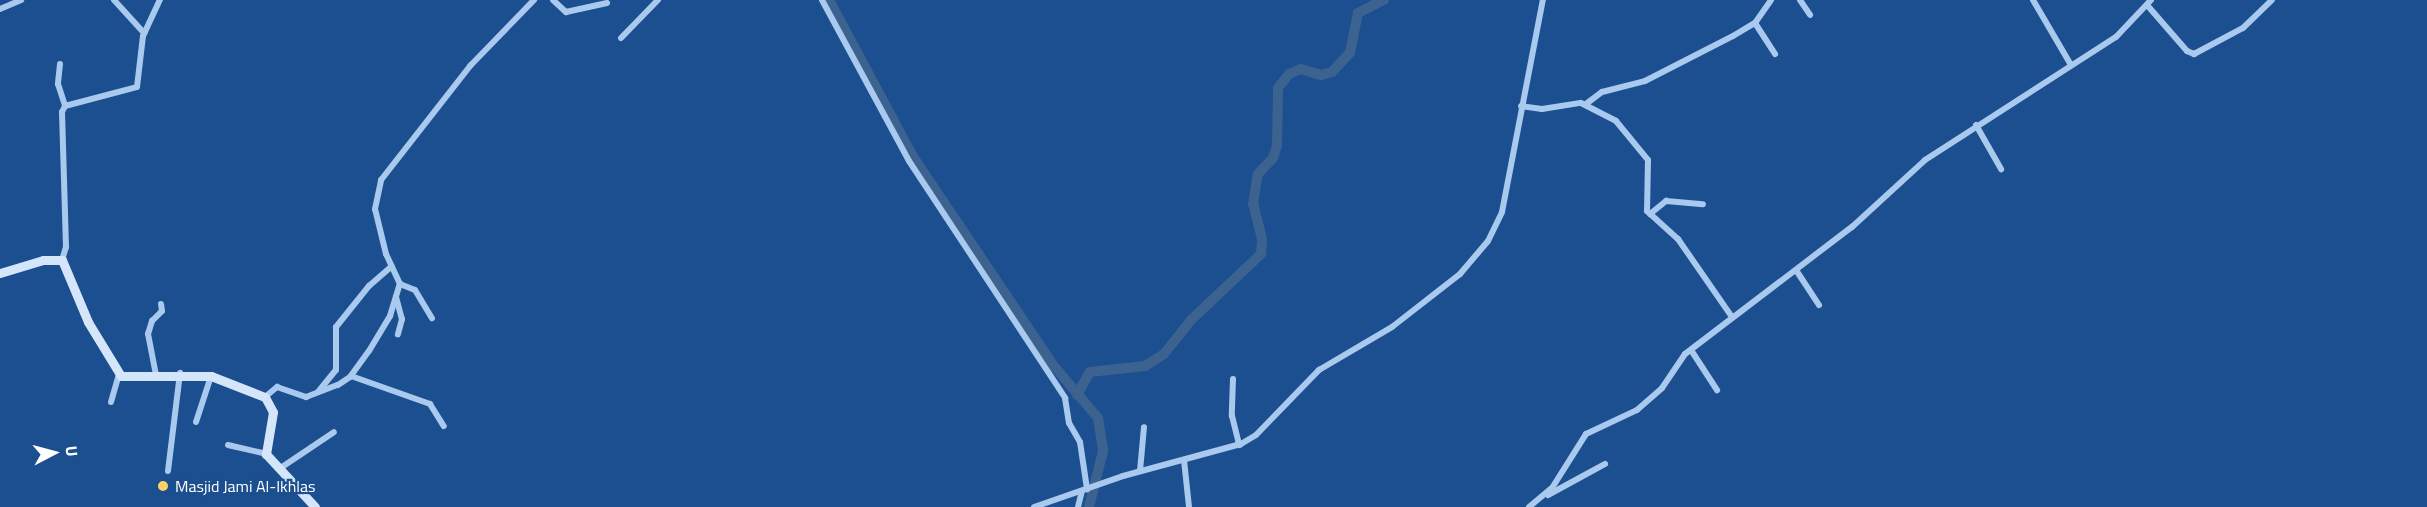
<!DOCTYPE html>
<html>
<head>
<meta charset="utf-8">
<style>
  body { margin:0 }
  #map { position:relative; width:2427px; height:507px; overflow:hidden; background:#1b4f8f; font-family:"Titillium Web",sans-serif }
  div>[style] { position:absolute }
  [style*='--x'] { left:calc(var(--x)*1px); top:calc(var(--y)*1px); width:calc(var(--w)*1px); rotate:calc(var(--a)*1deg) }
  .river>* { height:10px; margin:-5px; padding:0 5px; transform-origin:5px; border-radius:5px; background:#3c6290 }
  .minor>* { height:6px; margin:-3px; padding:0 3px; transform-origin:3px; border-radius:3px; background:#a9c9ee }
  .secondary>* { height:9px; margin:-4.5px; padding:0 4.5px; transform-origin:4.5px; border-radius:4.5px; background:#d6e6fa }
  .dots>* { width:16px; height:16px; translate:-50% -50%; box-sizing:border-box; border:3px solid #1b4f8f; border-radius:50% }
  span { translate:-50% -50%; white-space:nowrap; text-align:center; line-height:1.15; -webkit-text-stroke:4.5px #1b4f8f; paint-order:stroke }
  .poi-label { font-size:16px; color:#fff }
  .left { translate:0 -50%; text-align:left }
  .north { position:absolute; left:24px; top:423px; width:60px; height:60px; -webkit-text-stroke:4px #1b4f8f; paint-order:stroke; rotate:84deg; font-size:16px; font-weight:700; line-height:24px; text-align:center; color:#fff }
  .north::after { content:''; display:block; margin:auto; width:21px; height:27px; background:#fff; clip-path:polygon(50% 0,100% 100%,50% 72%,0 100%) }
</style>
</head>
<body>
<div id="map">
  <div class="river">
    <div style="--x:829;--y:0;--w:176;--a:61.8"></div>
    <div style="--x:912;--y:155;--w:253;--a:56.1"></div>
    <div style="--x:1053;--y:365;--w:70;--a:49.7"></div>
    <div style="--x:1098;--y:418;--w:33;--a:81"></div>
    <div style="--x:1103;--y:451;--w:58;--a:104"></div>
    <div style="--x:1077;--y:395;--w:26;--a:-61"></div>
    <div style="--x:1090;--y:372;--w:55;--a:-6.2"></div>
    <div style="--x:1145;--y:366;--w:22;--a:-32"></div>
    <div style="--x:1164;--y:354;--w:43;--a:-51.5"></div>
    <div style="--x:1191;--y:320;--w:96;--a:-43.3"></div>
    <div style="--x:1261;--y:254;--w:15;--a:-86"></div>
    <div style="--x:1262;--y:239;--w:36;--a:-104"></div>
    <div style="--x:1253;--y:204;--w:30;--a:-81"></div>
    <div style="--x:1258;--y:174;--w:22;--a:-47"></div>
    <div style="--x:1273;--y:158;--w:13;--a:-72"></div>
    <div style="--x:1277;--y:146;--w:58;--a:-89"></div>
    <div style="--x:1278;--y:88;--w:18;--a:-52"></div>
    <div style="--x:1289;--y:74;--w:13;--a:-23"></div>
    <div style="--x:1301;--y:69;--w:21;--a:17"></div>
    <div style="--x:1321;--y:75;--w:11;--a:-15"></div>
    <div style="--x:1332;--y:72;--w:26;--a:-47"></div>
    <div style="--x:1350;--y:53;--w:41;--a:-78.7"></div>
    <div style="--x:1358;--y:13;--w:29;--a:-27"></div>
  </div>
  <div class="minor">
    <div style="--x:114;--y:0;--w:45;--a:47.7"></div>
    <div style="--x:553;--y:0;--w:18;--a:43"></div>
    <div style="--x:566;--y:12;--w:42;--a:-12.4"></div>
    <div style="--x:822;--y:0;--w:183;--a:61.6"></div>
    <div style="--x:909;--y:161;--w:284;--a:56.6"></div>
    <div style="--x:1065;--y:398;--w:25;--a:81"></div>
    <div style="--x:1069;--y:423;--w:22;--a:60"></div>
    <div style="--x:1080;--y:442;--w:48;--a:81.5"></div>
    <div style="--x:1800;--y:0;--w:18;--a:56"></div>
    <div style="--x:2033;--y:0;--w:75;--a:59.7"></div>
    <div style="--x:2147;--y:5;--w:61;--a:49"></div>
    <div style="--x:2187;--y:51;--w:8;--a:23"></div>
    <div style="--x:2194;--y:54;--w:55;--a:-28"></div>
    <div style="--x:2243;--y:28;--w:40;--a:-44"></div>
    <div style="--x:0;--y:9;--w:23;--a:-23"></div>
    <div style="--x:1755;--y:23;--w:37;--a:57"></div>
    <div style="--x:621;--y:38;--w:53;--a:-45.8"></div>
    <div style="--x:60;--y:64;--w:20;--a:96"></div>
    <div style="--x:58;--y:84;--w:23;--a:72"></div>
    <div style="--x:1586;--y:104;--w:20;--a:-37"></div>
    <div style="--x:1602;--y:92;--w:44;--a:-14.3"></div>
    <div style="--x:1645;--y:81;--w:99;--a:-27.1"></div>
    <div style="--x:1733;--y:36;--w:26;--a:-31"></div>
    <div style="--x:1755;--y:23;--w:28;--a:-55"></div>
    <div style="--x:1521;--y:106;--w:21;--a:8"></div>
    <div style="--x:1542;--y:109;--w:39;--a:-9"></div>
    <div style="--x:1581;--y:103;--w:39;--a:27"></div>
    <div style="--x:1616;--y:121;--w:50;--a:50.6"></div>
    <div style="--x:1648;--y:160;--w:51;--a:91.1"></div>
    <div style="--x:1647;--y:211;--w:42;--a:42.1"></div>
    <div style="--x:1678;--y:239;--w:95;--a:55.3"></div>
    <div style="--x:1976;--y:125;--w:51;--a:60.4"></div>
    <div style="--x:1650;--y:214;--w:21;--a:-39"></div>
    <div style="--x:1666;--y:201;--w:37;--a:5"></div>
    <div style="--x:62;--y:260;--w:14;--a:-73"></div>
    <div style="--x:66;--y:247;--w:135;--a:-91.7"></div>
    <div style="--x:62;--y:112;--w:7;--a:-63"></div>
    <div style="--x:65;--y:106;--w:74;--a:-14.8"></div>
    <div style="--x:137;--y:87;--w:51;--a:-83.3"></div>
    <div style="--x:143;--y:36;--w:40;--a:-65"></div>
    <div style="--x:1796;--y:270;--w:42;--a:56.7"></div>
    <div style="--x:400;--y:284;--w:16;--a:22"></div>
    <div style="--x:415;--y:290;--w:33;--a:59"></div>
    <div style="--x:396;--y:297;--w:23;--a:75"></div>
    <div style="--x:402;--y:319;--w:16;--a:105"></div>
    <div style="--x:1691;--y:350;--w:48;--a:57"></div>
    <div style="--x:156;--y:375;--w:42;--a:-101"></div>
    <div style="--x:148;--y:334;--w:14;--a:-73"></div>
    <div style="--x:152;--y:321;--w:14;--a:-45"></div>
    <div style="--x:162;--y:311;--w:7;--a:-98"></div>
    <div style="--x:351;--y:376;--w:84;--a:19.5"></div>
    <div style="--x:430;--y:404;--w:26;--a:58"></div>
    <div style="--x:1233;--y:379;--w:37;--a:92"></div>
    <div style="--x:1232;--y:416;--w:30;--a:76"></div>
    <div style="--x:318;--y:392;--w:28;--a:-51"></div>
    <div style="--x:336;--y:370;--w:43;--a:-90"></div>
    <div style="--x:336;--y:327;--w:53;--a:-51.2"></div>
    <div style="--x:369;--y:286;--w:30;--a:-41"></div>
    <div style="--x:265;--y:397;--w:16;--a:-40"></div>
    <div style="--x:277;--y:387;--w:31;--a:19"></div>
    <div style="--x:306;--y:397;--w:34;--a:-21"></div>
    <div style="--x:338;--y:385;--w:14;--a:-34"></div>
    <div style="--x:350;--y:377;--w:32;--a:-54"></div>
    <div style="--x:369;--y:351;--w:41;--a:-59"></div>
    <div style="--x:390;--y:316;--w:34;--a:-73"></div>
    <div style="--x:400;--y:284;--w:33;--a:-115"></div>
    <div style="--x:386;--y:254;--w:46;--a:-103.7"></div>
    <div style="--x:375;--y:209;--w:30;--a:-78"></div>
    <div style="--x:381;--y:180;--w:145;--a:-52"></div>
    <div style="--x:470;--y:66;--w:92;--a:-45.9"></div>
    <div style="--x:111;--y:402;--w:29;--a:-74"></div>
    <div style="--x:196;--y:422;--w:48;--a:-71.9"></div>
    <div style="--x:228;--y:445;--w:39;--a:13"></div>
    <div style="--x:1184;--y:460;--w:47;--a:83.9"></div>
    <div style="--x:279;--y:469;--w:66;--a:-33.9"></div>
    <div style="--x:168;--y:471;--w:99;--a:-83"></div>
    <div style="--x:1140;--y:471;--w:44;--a:-84.8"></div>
    <div style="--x:1548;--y:495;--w:65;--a:-28.5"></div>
    <div style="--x:1034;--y:507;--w:94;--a:-19.2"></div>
    <div style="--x:1123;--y:476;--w:122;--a:-15.2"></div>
    <div style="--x:1241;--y:444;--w:17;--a:-31"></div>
    <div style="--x:1256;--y:435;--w:91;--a:-45.9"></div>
    <div style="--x:1319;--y:370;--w:85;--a:-30.5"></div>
    <div style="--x:1392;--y:327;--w:86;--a:-37.9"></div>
    <div style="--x:1460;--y:274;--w:43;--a:-49.7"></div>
    <div style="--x:1488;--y:241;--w:32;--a:-64"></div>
    <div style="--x:1502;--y:212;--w:216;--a:-79.1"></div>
    <div style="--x:1078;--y:507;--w:16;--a:-76"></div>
    <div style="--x:1529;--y:507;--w:30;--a:-40"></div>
    <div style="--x:1552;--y:488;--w:64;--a:-57.8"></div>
    <div style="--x:1586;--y:434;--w:56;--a:-25.2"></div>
    <div style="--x:1637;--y:410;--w:33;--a:-41"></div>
    <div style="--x:1662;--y:388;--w:41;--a:-55.9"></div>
    <div style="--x:1685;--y:354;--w:210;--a:-37.3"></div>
    <div style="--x:1852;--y:227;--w:99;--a:-42.5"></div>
    <div style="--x:1925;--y:160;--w:227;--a:-32.8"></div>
    <div style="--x:2116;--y:37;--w:51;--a:-46.6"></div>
  </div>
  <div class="secondary">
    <div style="--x:0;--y:273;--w:45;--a:-16.8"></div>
    <div style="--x:43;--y:260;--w:19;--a:0"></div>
    <div style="--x:62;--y:260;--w:67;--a:67.2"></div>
    <div style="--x:88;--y:322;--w:63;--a:58.6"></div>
    <div style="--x:121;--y:376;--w:90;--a:0"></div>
    <div style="--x:211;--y:376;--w:58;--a:21.3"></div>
    <div style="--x:265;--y:397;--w:17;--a:62"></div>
    <div style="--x:273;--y:412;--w:43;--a:99.5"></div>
    <div style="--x:266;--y:454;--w:72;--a:47.2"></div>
  </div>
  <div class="dots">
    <div style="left:163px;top:486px;background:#ffd166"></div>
  </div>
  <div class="poi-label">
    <span class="left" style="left:175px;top:486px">Masjid Jami Al-Ikhlas</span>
  </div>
  <div class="north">U</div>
</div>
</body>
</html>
